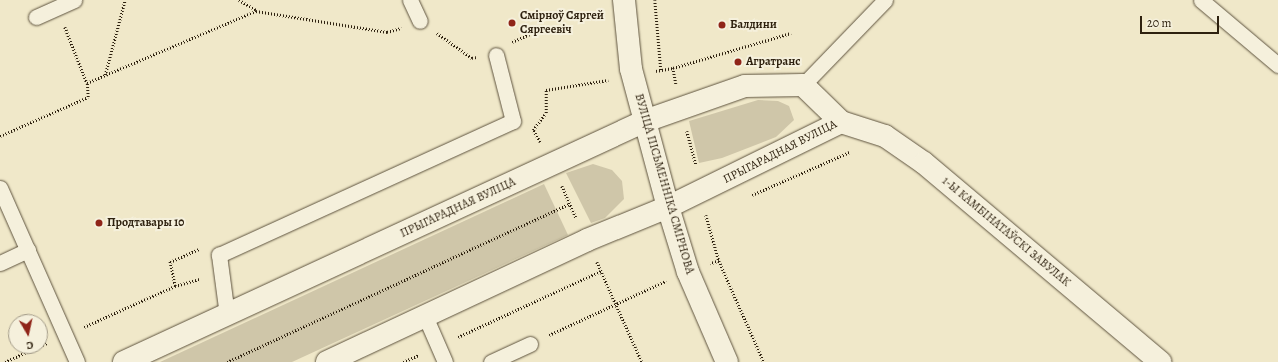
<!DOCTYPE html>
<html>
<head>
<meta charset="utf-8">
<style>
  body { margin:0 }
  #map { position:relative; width:1278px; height:362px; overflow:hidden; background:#f0e8c9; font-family:Alegreya,serif }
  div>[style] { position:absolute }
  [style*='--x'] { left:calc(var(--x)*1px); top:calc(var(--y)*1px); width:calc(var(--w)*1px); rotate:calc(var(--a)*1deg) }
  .green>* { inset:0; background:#cfc6a9 }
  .path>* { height:2.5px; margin-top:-1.25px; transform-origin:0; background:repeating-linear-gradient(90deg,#2e210f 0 1px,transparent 0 3px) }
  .roads { filter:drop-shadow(0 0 1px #5e533e) drop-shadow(0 0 1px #5e533e) }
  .service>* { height:15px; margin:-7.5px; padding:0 7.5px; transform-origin:7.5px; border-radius:7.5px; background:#f5f0dc }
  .minor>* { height:22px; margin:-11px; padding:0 11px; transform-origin:11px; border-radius:11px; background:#f5f0dc }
  .tertiary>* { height:22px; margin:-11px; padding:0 11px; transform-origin:11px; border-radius:11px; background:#f5f0dc }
  .secondary>* { height:22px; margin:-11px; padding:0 11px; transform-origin:11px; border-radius:11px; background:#f5f0dc }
  .dots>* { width:11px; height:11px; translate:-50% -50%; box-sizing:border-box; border:2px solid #f5f0dc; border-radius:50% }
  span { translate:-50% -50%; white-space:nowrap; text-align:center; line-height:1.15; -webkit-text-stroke:4px #f5f0dc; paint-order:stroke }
  .poi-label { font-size:12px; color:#2e210f; font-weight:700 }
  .left { translate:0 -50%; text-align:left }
  .street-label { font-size:12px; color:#2e210f }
  .north { position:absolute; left:8px; top:314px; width:40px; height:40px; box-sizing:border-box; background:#f5f0dc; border:1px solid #a59d8a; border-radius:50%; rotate:171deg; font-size:11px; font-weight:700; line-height:16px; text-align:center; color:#2e210f }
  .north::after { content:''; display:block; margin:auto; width:14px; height:18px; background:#8f2418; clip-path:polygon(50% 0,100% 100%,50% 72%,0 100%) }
  .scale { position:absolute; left:1140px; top:16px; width:79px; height:18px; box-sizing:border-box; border:2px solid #2e210f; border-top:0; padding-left:5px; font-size:12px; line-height:14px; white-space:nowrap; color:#2e210f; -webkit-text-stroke:3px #f5f0dc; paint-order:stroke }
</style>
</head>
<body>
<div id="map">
  <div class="green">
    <div style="clip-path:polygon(758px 100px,778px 101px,789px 106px,794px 120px,776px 137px,722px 158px,699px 163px,689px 121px)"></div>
    <div style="clip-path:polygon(593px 164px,612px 170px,622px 181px,624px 199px,605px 218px,591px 223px,566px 173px)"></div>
    <div style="clip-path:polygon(544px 184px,568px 235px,292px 362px,160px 362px)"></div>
  </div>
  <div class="path">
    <div style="--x:239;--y:0;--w:20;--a:30"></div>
    <div style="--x:655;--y:0;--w:70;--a:85.1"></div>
    <div style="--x:65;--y:27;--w:60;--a:68.6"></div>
    <div style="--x:437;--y:33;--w:43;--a:35.5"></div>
    <div style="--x:472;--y:58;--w:4;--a:-14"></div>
    <div style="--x:512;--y:42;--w:30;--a:-24"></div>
    <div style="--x:673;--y:68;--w:123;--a:-16.5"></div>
    <div style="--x:656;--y:71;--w:17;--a:-10"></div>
    <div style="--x:673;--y:68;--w:16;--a:79"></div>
    <div style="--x:105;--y:75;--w:78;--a:-75.1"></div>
    <div style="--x:687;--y:131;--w:35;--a:75"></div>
    <div style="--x:0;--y:136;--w:96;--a:-23.9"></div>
    <div style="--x:88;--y:97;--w:14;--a:-94"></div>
    <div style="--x:87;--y:83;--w:184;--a:-23.1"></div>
    <div style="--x:256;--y:11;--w:133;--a:9.1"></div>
    <div style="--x:387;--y:32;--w:15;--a:-16"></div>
    <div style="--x:540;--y:142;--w:14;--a:-120"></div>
    <div style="--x:533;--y:130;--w:21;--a:-53"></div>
    <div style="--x:546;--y:113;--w:23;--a:-90"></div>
    <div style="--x:546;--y:90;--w:63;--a:-9.2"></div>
    <div style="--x:562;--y:186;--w:35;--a:66"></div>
    <div style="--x:752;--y:195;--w:107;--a:-23.7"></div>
    <div style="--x:706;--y:215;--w:48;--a:74.2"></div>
    <div style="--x:719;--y:261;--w:9;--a:162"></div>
    <div style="--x:719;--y:261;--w:111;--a:66"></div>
    <div style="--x:597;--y:262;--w:110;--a:65.8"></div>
    <div style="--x:175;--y:286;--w:26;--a:-16"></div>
    <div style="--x:84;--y:327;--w:100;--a:-24.3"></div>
    <div style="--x:175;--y:286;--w:25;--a:-102"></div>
    <div style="--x:170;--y:262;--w:32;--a:-24"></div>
    <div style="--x:549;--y:335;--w:129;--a:-24.8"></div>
    <div style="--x:458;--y:337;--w:157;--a:-24.8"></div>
    <div style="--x:40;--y:346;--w:8;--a:-23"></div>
    <div style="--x:5;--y:362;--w:38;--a:-25"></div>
    <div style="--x:227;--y:362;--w:377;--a:-24.8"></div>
    <div style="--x:403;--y:362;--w:17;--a:-24"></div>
  </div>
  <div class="roads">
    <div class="service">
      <div style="--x:410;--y:0;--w:23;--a:65"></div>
      <div style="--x:1201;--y:0;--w:101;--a:40.2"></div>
      <div style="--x:36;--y:17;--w:42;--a:-24.1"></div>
      <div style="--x:803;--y:85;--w:118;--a:-46"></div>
      <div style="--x:0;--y:188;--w:190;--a:66.1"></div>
      <div style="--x:0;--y:263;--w:31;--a:-25"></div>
      <div style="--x:227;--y:315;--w:61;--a:-97.6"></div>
      <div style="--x:219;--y:255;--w:323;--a:-24.5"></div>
      <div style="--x:513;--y:121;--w:68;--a:-104.4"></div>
      <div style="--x:425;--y:316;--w:50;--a:66.5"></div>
      <div style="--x:491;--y:362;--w:43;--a:-24.8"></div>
    </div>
    <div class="minor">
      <div style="--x:645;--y:121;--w:106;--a:-19.3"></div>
      <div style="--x:745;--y:86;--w:58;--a:-1"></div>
      <div style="--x:803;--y:85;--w:53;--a:44.2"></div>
      <div style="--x:841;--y:122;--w:46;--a:17.7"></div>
      <div style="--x:885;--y:136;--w:47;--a:34.7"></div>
      <div style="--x:924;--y:163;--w:309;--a:40.1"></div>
      <div style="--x:668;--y:207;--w:193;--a:-26.2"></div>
    </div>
    <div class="tertiary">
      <div style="--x:124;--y:362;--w:574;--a:-24.82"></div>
      <div style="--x:327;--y:362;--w:287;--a:-25.1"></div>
      <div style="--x:587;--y:240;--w:87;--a:-22.2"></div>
    </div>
    <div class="secondary">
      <div style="--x:624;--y:0;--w:69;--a:84.2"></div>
      <div style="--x:631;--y:69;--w:143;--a:75"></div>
      <div style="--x:668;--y:207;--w:68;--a:72.9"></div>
      <div style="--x:688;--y:272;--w:98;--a:66.6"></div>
    </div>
  </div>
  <div class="dots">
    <div style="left:512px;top:23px;background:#8f2418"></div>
    <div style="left:722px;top:25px;background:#8f2418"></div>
    <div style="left:738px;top:62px;background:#8f2418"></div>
    <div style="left:99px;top:223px;background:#8f2418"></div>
  </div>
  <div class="poi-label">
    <span class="left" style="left:520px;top:23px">Смірноў Сяргей<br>Сяргеевіч</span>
    <span class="left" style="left:730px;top:25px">Балдини</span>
    <span class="left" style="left:746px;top:62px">Агратранс</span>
    <span class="left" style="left:107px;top:223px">Продтавары 10</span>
  </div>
  <div class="street-label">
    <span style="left:780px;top:152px;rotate:-27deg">ПРЫГАРАДНАЯ ВУЛІЦА</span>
    <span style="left:664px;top:184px;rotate:74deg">ВУЛІЦА ПІСЬМЕННІКА СМІРНОВА</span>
    <span style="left:458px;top:208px;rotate:-25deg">ПРЫГАРАДНАЯ ВУЛІЦА</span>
    <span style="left:1006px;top:232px;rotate:40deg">1-Ы КАМБІНАТАЎСКІ ЗАВУЛАК</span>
  </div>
  <div class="north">С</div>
  <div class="scale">20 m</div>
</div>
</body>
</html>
